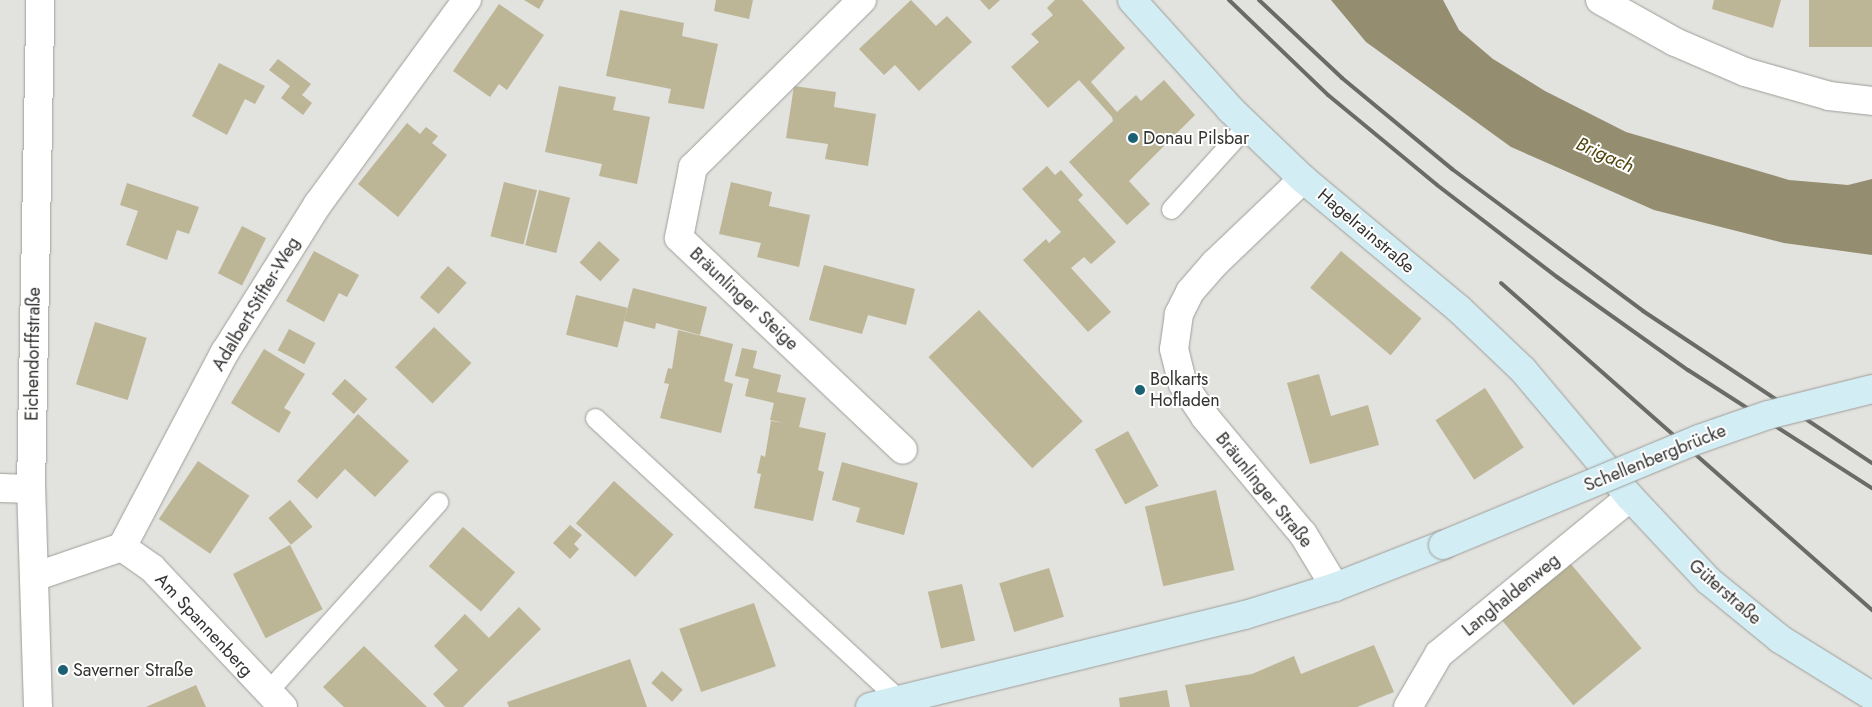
<!DOCTYPE html>
<html>
<head>
<meta charset="utf-8">
<style>
  body { margin:0 }
  #map { position:relative; width:1872px; height:707px; overflow:hidden; background:#e2e2de; font-family:Jost,sans-serif }
  div>[style] { position:absolute }
  [style*='--x'] { left:calc(var(--x)*1px); top:calc(var(--y)*1px); width:calc(var(--w)*1px); rotate:calc(var(--a)*1deg) }
  .water>* { inset:0; background:#948d6f }
  .building>* { inset:0; background:#bcb596; transform-origin:0 0 }
  .roads { filter:drop-shadow(0 0 1px #9e9d99) drop-shadow(0 0 1px #9e9d99) }
  .service>* { height:19px; margin:-9.5px; padding:0 9.5px; transform-origin:9.5px; border-radius:9.5px; background:#fff }
  .minor>* { height:28px; margin:-14px; padding:0 14px; transform-origin:14px; border-radius:14px; background:#fff }
  .tertiary>* { height:28px; margin:-14px; padding:0 14px; transform-origin:14px; border-radius:14px; background:#fff }
  .secondary>* { height:28px; margin:-14px; padding:0 14px; transform-origin:14px; border-radius:14px; background:#d2edf4 }
  .rail>* { height:4px; margin:-2px; padding:0 2px; transform-origin:2px; border-radius:2px; background:#6a6a68 }
  .bridges { filter:drop-shadow(0 0 1px #9e9d99) drop-shadow(0 0 1px #9e9d99) }
  .secondary-bridge>* { height:28px; margin:-14px; padding:0 14px; transform-origin:14px; border-radius:14px; background:#d2edf4 }
  .dots>* { width:14px; height:14px; translate:-50% -50%; box-sizing:border-box; border:2px solid #fff; border-radius:50% }
  span { translate:-50% -50%; white-space:nowrap; text-align:center; line-height:1.15; -webkit-text-stroke:4px #fff; paint-order:stroke }
  .poi-label { font-size:18px; color:#333331 }
  .left { translate:0 -50%; text-align:left }
  .street-label { font-size:18px; color:#333331 }
  .water-label { font-size:19px; color:#50450d; font-style:italic }
</style>
</head>
<body>
<div id="map">
  <div class="water">
    <div style="clip-path:polygon(1331px 0,1443px 0,1459px 30px,1493px 59px,1545px 91px,1626px 132px,1789px 180px,1848px 185px,1872px 179px,1872px 255px,1784px 243px,1654px 210px,1511px 147px,1366px 42px)"></div>
  </div>
  <div class="building">
    <div style="clip-path:polygon(524px 0,544px 0,539px 9px)"></div>
    <div style="clip-path:polygon(716px 0,753px 0,749px 19px,714px 11px)"></div>
    <div style="clip-path:polygon(911px 0,936px 26px,947px 16px,972px 42px,919px 91px,895px 65px,884px 75px,859px 49px)"></div>
    <div style="clip-path:polygon(980px 0,1000px 0,989px 10px)"></div>
    <div style="clip-path:polygon(1055px 0,1082px 0,1125px 48px,1091px 82px,1117px 112px,1136px 95px,1141px 101px,1164px 80px,1195px 115px,1129px 181px,1150px 204px,1127px 225px,1069px 162px,1113px 121px,1112px 117px,1079px 80px,1048px 108px,1011px 67px,1039px 42px,1031px 34px,1053px 15px,1047px 8px)"></div>
    <div style="clip-path:polygon(1714px 0,1781px 0,1773px 28px,1712px 9px)"></div>
    <div style="left:1809px;top:0;width:63px;height:47px"></div>
    <div style="clip-path:polygon(499px 4px,544px 35px,507px 90px,499px 84px,490px 97px,453px 71px)"></div>
    <div style="clip-path:polygon(620px 10px,684px 23px,682px 36px,718px 44px,704px 109px,668px 103px,671px 89px,606px 76px)"></div>
    <div style="clip-path:polygon(278px 59px,311px 84px,302px 95px,312px 103px,303px 115px,281px 98px,290px 86px,269px 70px)"></div>
    <div style="clip-path:polygon(219px 63px,265px 86px,255px 104px,245px 99px,227px 135px,192px 116px)"></div>
    <div style="clip-path:polygon(559px 86px,616px 97px,613px 110px,650px 117px,637px 184px,599px 176px,602px 164px,545px 152px)"></div>
    <div style="clip-path:polygon(794px 86px,836px 92px,834px 107px,876px 114px,868px 166px,825px 159px,828px 144px,786px 138px)"></div>
    <div style="clip-path:polygon(407px 123px,420px 134px,426px 127px,438px 136px,432px 143px,447px 155px,398px 217px,358px 184px)"></div>
    <div style="clip-path:polygon(1047px 166px,1055px 175px,1061px 170px,1083px 195px,1078px 200px,1116px 242px,1091px 264px,1084px 257px,1071px 268px,1111px 312px,1088px 332px,1023px 260px,1046px 239px,1049px 243px,1061px 232px,1022px 189px)"></div>
    <div style="left:504px;top:182px;width:34px;height:56px;rotate:14deg"></div>
    <div style="clip-path:polygon(731px 182px,772px 192px,769px 206px,810px 215px,799px 267px,757px 257px,761px 243px,719px 234px)"></div>
    <div style="clip-path:polygon(127px 183px,199px 207px,189px 234px,177px 230px,167px 260px,126px 245px,138px 211px,120px 205px)"></div>
    <div style="left:539px;top:190px;width:32px;height:57px;rotate:14deg"></div>
    <div style="left:242px;top:226px;width:27px;height:53px;rotate:27deg"></div>
    <div style="left:599px;top:241px;width:28px;height:29px;rotate:42deg"></div>
    <div style="clip-path:polygon(314px 251px,359px 275px,347px 297px,339px 293px,324px 322px,286px 301px)"></div>
    <div style="left:1341px;top:251px;width:105px;height:48px;rotate:40deg"></div>
    <div style="clip-path:polygon(824px 265px,915px 289px,906px 325px,868px 315px,862px 334px,809px 320px)"></div>
    <div style="left:448px;top:266px;width:25px;height:42px;rotate:42deg"></div>
    <div style="clip-path:polygon(633px 288px,707px 307px,700px 335px,656px 323px,655px 329px,624px 321px)"></div>
    <div style="left:576px;top:295px;width:53px;height:41px;rotate:14deg"></div>
    <div style="left:979px;top:310px;width:152px;height:69px;rotate:47deg"></div>
    <div style="left:95px;top:322px;width:54px;height:65px;rotate:17deg"></div>
    <div style="left:434px;top:327px;width:52px;height:56px;rotate:44deg"></div>
    <div style="left:289px;top:329px;width:30px;height:24px;rotate:28deg"></div>
    <div style="clip-path:polygon(678px 330px,733px 344px,724px 381px,733px 384px,721px 433px,660px 418px,669px 384px,664px 383px,668px 368px,672px 369px)"></div>
    <div style="clip-path:polygon(742px 348px,757px 351px,753px 368px,781px 375px,777px 392px,806px 398px,799px 427px,826px 433px,818px 470px,824px 472px,813px 521px,754px 508px,761px 474px,757px 473px,761px 455px,765px 457px,771px 421px,785px 423px,770px 420px,774px 403px,745px 396px,749px 379px,735px 376px)"></div>
    <div style="clip-path:polygon(264px 349px,305px 374px,284px 408px,291px 412px,279px 433px,231px 403px)"></div>
    <div style="clip-path:polygon(1319px 374px,1331px 416px,1368px 405px,1379px 445px,1310px 464px,1287px 383px)"></div>
    <div style="left:345px;top:379px;width:30px;height:20px;rotate:42deg"></div>
    <div style="left:1485px;top:388px;width:71px;height:59px;rotate:57deg"></div>
    <div style="clip-path:polygon(358px 414px,409px 461px,375px 497px,345px 469px,317px 499px,297px 481px)"></div>
    <div style="left:1128px;top:431px;width:63px;height:38px;rotate:61deg"></div>
    <div style="left:198px;top:461px;width:62px;height:70px;rotate:34deg"></div>
    <div style="clip-path:polygon(842px 462px,918px 483px,904px 535px,856px 522px,860px 508px,832px 500px)"></div>
    <div style="left:614px;top:481px;width:80px;height:57px;rotate:42deg"></div>
    <div style="left:1216px;top:490px;width:82px;height:73px;rotate:77deg"></div>
    <div style="left:290px;top:500px;width:35px;height:28px;rotate:50deg"></div>
    <div style="clip-path:polygon(570px 525px,582px 535px,574px 544px,579px 549px,570px 559px,553px 543px)"></div>
    <div style="left:463px;top:527px;width:69px;height:52px;rotate:41deg"></div>
    <div style="left:290px;top:545px;width:72px;height:64px;rotate:63deg"></div>
    <div style="left:1565px;top:557px;width:119px;height:89px;rotate:50deg"></div>
    <div style="left:1049px;top:568px;width:51px;height:52px;rotate:73deg"></div>
    <div style="left:962px;top:584px;width:58px;height:35px;rotate:77deg"></div>
    <div style="left:754px;top:603px;width:67px;height:79px;rotate:71deg"></div>
    <div style="clip-path:polygon(519px 607px,541px 629px,463px 707px,445px 707px,433px 694px,458px 670px,434px 646px,465px 614px,489px 638px)"></div>
    <div style="clip-path:polygon(1374px 645px,1394px 692px,1357px 707px,1190px 707px,1185px 685px,1252px 674px,1294px 656px,1301px 674px)"></div>
    <div style="clip-path:polygon(364px 646px,427px 707px,344px 707px,323px 687px)"></div>
    <div style="clip-path:polygon(630px 659px,647px 707px,509px 707px,507px 702px)"></div>
    <div style="left:662px;top:671px;width:28px;height:16px;rotate:42deg"></div>
    <div style="clip-path:polygon(196px 685px,206px 707px,146px 707px)"></div>
    <div style="clip-path:polygon(1167px 690px,1170px 707px,1120px 707px,1119px 698px)"></div>
  </div>
  <div class="roads">
    <div class="service">
      <div style="--x:1171;--y:209;--w:113;--a:-47.9"></div>
      <div style="--x:595;--y:418;--w:415;--a:42.8"></div>
      <div style="--x:267;--y:692;--w:256;--a:-48"></div>
    </div>
    <div class="minor">
      <div style="--x:862;--y:0;--w:238;--a:135.3"></div>
      <div style="--x:693;--y:167;--w:72;--a:101.2"></div>
      <div style="--x:679;--y:238;--w:308;--a:43.4"></div>
      <div style="--x:0;--y:488;--w:31;--a:2"></div>
      <div style="--x:122;--y:547;--w:37;--a:35"></div>
      <div style="--x:152;--y:568;--w:191;--a:46.7"></div>
      <div style="--x:34;--y:577;--w:93;--a:-18.8"></div>
      <div style="--x:122;--y:547;--w:221;--a:-62.2"></div>
      <div style="--x:225;--y:352;--w:175;--a:-57.9"></div>
      <div style="--x:318;--y:204;--w:253;--a:-53.9"></div>
      <div style="--x:38;--y:707;--w:218;--a:-91.8"></div>
      <div style="--x:31;--y:489;--w:489;--a:-88.9"></div>
      <div style="--x:1408;--y:707;--w:61;--a:-59.7"></div>
      <div style="--x:1439;--y:654;--w:247;--a:-39.4"></div>
    </div>
    <div class="tertiary">
      <div style="--x:1600;--y:0;--w:86;--a:29.2"></div>
      <div style="--x:1675;--y:42;--w:76;--a:23.2"></div>
      <div style="--x:1745;--y:72;--w:87;--a:15.9"></div>
      <div style="--x:1829;--y:96;--w:43;--a:6.6"></div>
      <div style="--x:1303;--y:179;--w:122;--a:136.3"></div>
      <div style="--x:1215;--y:263;--w:38;--a:131"></div>
      <div style="--x:1190;--y:292;--w:25;--a:117"></div>
      <div style="--x:1179;--y:314;--w:35;--a:98"></div>
      <div style="--x:1174;--y:349;--w:36;--a:76"></div>
      <div style="--x:1183;--y:384;--w:40;--a:56"></div>
      <div style="--x:1205;--y:417;--w:153;--a:50.1"></div>
      <div style="--x:1303;--y:534;--w:62;--a:58.9"></div>
    </div>
    <div class="secondary">
      <div style="--x:1132;--y:0;--w:147;--a:48"></div>
      <div style="--x:1230;--y:109;--w:101;--a:43.8"></div>
      <div style="--x:1303;--y:179;--w:203;--a:39.8"></div>
      <div style="--x:1459;--y:309;--w:88;--a:43.6"></div>
      <div style="--x:1523;--y:370;--w:166;--a:49.9"></div>
      <div style="--x:1630;--y:497;--w:115;--a:46.8"></div>
      <div style="--x:1709;--y:581;--w:92;--a:39.2"></div>
      <div style="--x:1780;--y:639;--w:108;--a:31.8"></div>
      <div style="--x:870;--y:707;--w:386;--a:-13.8"></div>
      <div style="--x:1245;--y:615;--w:94;--a:-17.3"></div>
      <div style="--x:1335;--y:587;--w:116;--a:-21.3"></div>
    </div>
  </div>
  <div class="rail">
    <div style="--x:1229;--y:0;--w:137;--a:43.8"></div>
    <div style="--x:1328;--y:95;--w:141;--a:39.5"></div>
    <div style="--x:1437;--y:185;--w:151;--a:37.5"></div>
    <div style="--x:1557;--y:277;--w:161;--a:35.4"></div>
    <div style="--x:1688;--y:370;--w:219;--a:32.7"></div>
    <div style="--x:1259;--y:0;--w:114;--a:43.2"></div>
    <div style="--x:1342;--y:78;--w:143;--a:39.6"></div>
    <div style="--x:1452;--y:169;--w:238;--a:36.6"></div>
    <div style="--x:1643;--y:311;--w:275;--a:33.6"></div>
    <div style="--x:1501;--y:283;--w:495;--a:41.4"></div>
  </div>
  <div class="bridges">
    <div class="secondary-bridge">
      <div style="--x:1443;--y:545;--w:277;--a:-22.5"></div>
      <div style="--x:1699;--y:439;--w:73;--a:-19.2"></div>
      <div style="--x:1768;--y:415;--w:107;--a:-14"></div>
    </div>
  </div>
  <div class="dots">
    <div style="left:1133px;top:138px;background:#1c6173"></div>
    <div style="left:1140px;top:390px;background:#1c6173"></div>
    <div style="left:63px;top:670px;background:#1c6173"></div>
  </div>
  <div class="poi-label">
    <span class="left" style="left:1143px;top:138px">Donau Pilsbar</span>
    <span class="left" style="left:1150px;top:390px">Bolkarts<br>Hofladen</span>
    <span class="left" style="left:73px;top:670px">Saverner Straße</span>
  </div>
  <div class="street-label">
    <span style="left:1366px;top:231px;rotate:40deg">Hagelrainstraße</span>
    <span style="left:744px;top:299px;rotate:43deg">Bräunlinger Steige</span>
    <span style="left:256px;top:304px;rotate:-59deg">Adalbert-Stifter-Weg</span>
    <span style="left:33px;top:354px;rotate:-89deg">Eichendorffstraße</span>
    <span style="left:1655px;top:458px;rotate:-22deg">Schellenbergbrücke</span>
    <span style="left:1264px;top:490px;rotate:51deg">Bräunlinger Straße</span>
    <span style="left:1725px;top:592px;rotate:41deg">Güterstraße</span>
    <span style="left:1511px;top:595px;rotate:-39deg">Langhaldenweg</span>
    <span style="left:204px;top:625px;rotate:47deg">Am Spannenberg</span>
  </div>
  <div class="water-label">
    <span style="left:1605px;top:155px;rotate:24deg">Brigach</span>
  </div>
</div>
</body>
</html>
